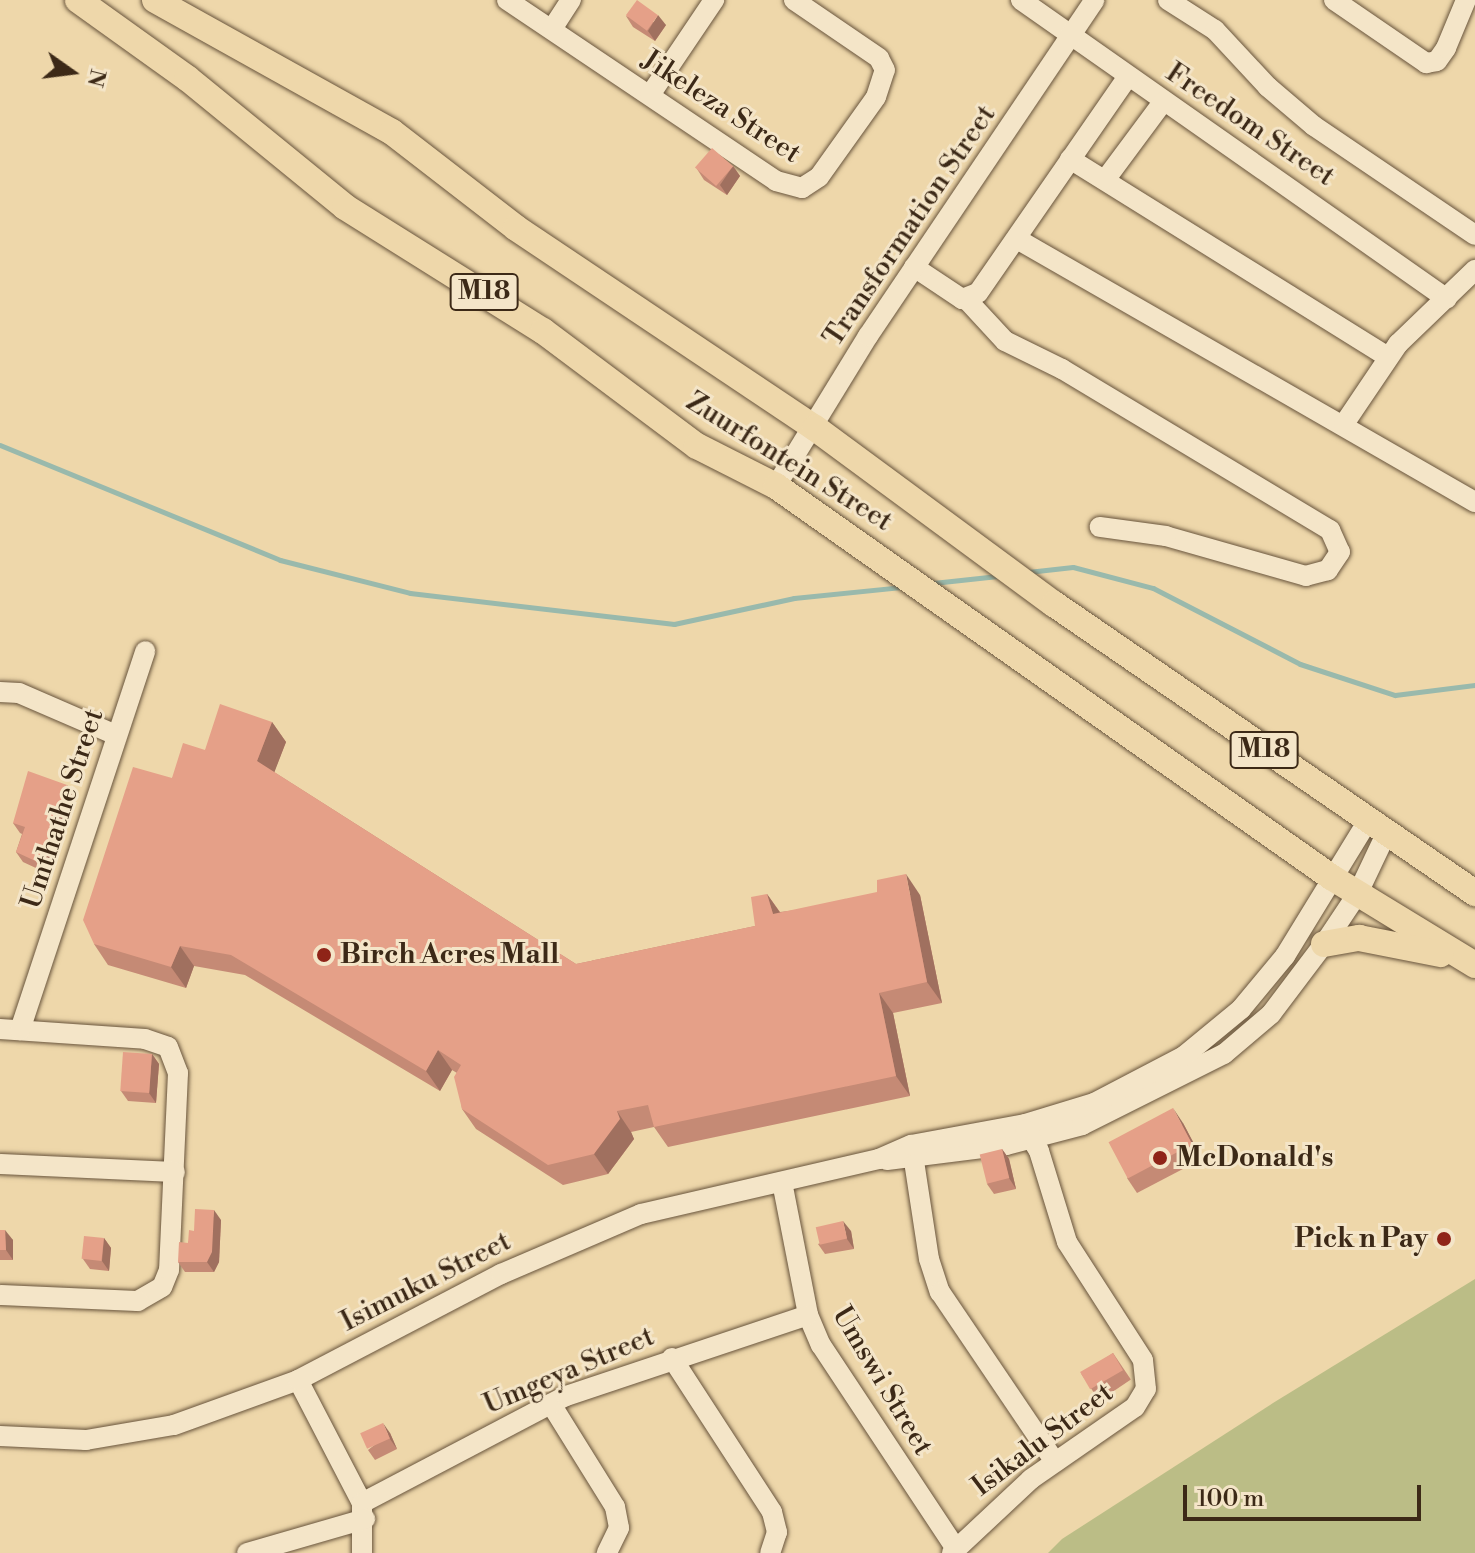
<!DOCTYPE html>
<html>
<head>
<meta charset="utf-8">
<style>
  body { margin:0 }
  #map { position:relative; width:1475px; height:1553px; overflow:hidden; background:#eed7aa; font-family:"Libre Bodoni",serif }
  div>[style] { position:absolute }
  [style*='--x'] { left:calc(var(--x)*1px); top:calc(var(--y)*1px); width:calc(var(--w)*1px); rotate:calc(var(--a)*1deg) }
  .green>* { inset:0; background:#bbbd86 }
  .stream>* { height:5px; margin:-2.5px; padding:0 2.5px; transform-origin:2.5px; border-radius:2.5px; background:#99b9ac }
  .roads { filter:drop-shadow(0 0 2px #68543c) drop-shadow(0 0 2px #68543c) }
  .minor>* { height:20px; margin:-10px; padding:0 10px; transform-origin:10px; border-radius:10px; background:#f4e5c8 }
  .major>* { height:26px; margin:-13px; padding:0 13px; transform-origin:13px; border-radius:13px; background:#eed7aa }
  .wall>* { inset:0; background:#c58a75; transform-origin:0 0 }
  .shaded-wall>* { inset:0; background:#a0705f }
  .building>* { inset:0; background:#e5a088; transform-origin:0 0 }
  .dots>* { width:22px; height:22px; translate:-50% -50%; box-sizing:border-box; border:4px solid #f4e5c8; border-radius:50% }
  span { translate:-50% -50%; white-space:nowrap; text-align:center; line-height:1.15; -webkit-text-stroke:6px #f4e5c8; paint-order:stroke }
  .shield-label span { padding:2px 6px; background:#f4e5c8; border:2px solid; border-radius:6px; -webkit-text-stroke-width:0 }
  .shield-label { font-size:26px; color:#3c2917; font-weight:700 }
  .street-label { font-size:28px; color:#3c2917 }
  .poi-label { font-size:28px; color:#3c2917; font-weight:700 }
  .left { translate:0 -50%; text-align:left }
  .right { translate:-100% -50%; text-align:right }
  .north { position:absolute; left:32px; top:32px; width:80px; height:80px; -webkit-text-stroke:6px #f4e5c8; paint-order:stroke; rotate:104deg; font-size:22px; font-weight:700; line-height:32px; text-align:center; color:#3c2917 }
  .north::after { content:''; display:block; margin:auto; width:28px; height:36px; background:#3c2917; clip-path:polygon(50% 0,100% 100%,50% 72%,0 100%) }
  .scale { position:absolute; left:1183px; top:1485px; width:238px; height:36px; box-sizing:border-box; border:4px solid #3c2917; border-top:0; padding-left:10px; font-size:24px; line-height:28px; white-space:nowrap; color:#3c2917; -webkit-text-stroke:6px #f4e5c8; paint-order:stroke }
</style>
</head>
<body>
<div id="map">
  <div class="green">
    <div style="clip-path:polygon(1475px 1279px,1475px 1553px,1048px 1553px,1062px 1539px,1273px 1403px)"></div>
  </div>
  <div class="stream">
    <div style="--x:0;--y:445;--w:303;--a:22.3"></div>
    <div style="--x:280;--y:560;--w:134;--a:14.2"></div>
    <div style="--x:410;--y:593;--w:266;--a:6.7"></div>
    <div style="--x:674;--y:624;--w:123;--a:-12.2"></div>
    <div style="--x:794;--y:598;--w:110;--a:-5.8"></div>
    <div style="--x:1028;--y:572;--w:45;--a:-6.3"></div>
    <div style="--x:1073;--y:567;--w:83;--a:14.7"></div>
    <div style="--x:1153;--y:588;--w:165;--a:27.3"></div>
    <div style="--x:1300;--y:664;--w:100;--a:18.1"></div>
    <div style="--x:1395;--y:695;--w:81;--a:-7.1"></div>
    <div style="--x:933;--y:583;--w:65;--a:-6.1"></div>
  </div>
  <div class="roads">
    <div class="minor">
      <div style="--x:507;--y:0;--w:324;--a:33.9"></div>
      <div style="--x:776;--y:181;--w:27;--a:15"></div>
      <div style="--x:802;--y:188;--w:20;--a:-33"></div>
      <div style="--x:819;--y:177;--w:98;--a:-54.5"></div>
      <div style="--x:876;--y:97;--w:28;--a:-72"></div>
      <div style="--x:885;--y:70;--w:13;--a:-117"></div>
      <div style="--x:879;--y:58;--w:103;--a:-145.7"></div>
      <div style="--x:1021;--y:0;--w:520;--a:35.06"></div>
      <div style="--x:1168;--y:0;--w:56;--a:32.6"></div>
      <div style="--x:1215;--y:30;--w:78;--a:47.1"></div>
      <div style="--x:1268;--y:87;--w:60;--a:40.3"></div>
      <div style="--x:1314;--y:126;--w:194;--a:34.1"></div>
      <div style="--x:1334;--y:0;--w:112;--a:34.4"></div>
      <div style="--x:1426;--y:63;--w:11;--a:-10"></div>
      <div style="--x:1437;--y:61;--w:16;--a:-55"></div>
      <div style="--x:1446;--y:48;--w:52;--a:-67.4"></div>
      <div style="--x:552;--y:29;--w:35;--a:-57"></div>
      <div style="--x:650;--y:95;--w:115;--a:-56"></div>
      <div style="--x:1070;--y:159;--w:375;--a:31.9"></div>
      <div style="--x:1105;--y:180;--w:97;--a:-53.4"></div>
      <div style="--x:1017;--y:239;--w:528;--a:29.87"></div>
      <div style="--x:914;--y:267;--w:58;--a:33.7"></div>
      <div style="--x:962;--y:299;--w:17;--a:-21"></div>
      <div style="--x:978;--y:293;--w:264;--a:-55.3"></div>
      <div style="--x:967;--y:300;--w:56;--a:47.2"></div>
      <div style="--x:1005;--y:341;--w:64;--a:26.2"></div>
      <div style="--x:1062;--y:369;--w:313;--a:31"></div>
      <div style="--x:1330;--y:530;--w:24;--a:66"></div>
      <div style="--x:1340;--y:552;--w:22;--a:124"></div>
      <div style="--x:1328;--y:570;--w:23;--a:165"></div>
      <div style="--x:1306;--y:576;--w:146;--a:-164.1"></div>
      <div style="--x:1166;--y:536;--w:67;--a:-172.2"></div>
      <div style="--x:1344;--y:424;--w:97;--a:-56"></div>
      <div style="--x:1398;--y:344;--w:107;--a:-43.9"></div>
      <div style="--x:776;--y:486;--w:176;--a:-58.5"></div>
      <div style="--x:868;--y:336;--w:405;--a:-56"></div>
      <div style="--x:0;--y:692;--w:19;--a:3"></div>
      <div style="--x:19;--y:693;--w:106;--a:23.4"></div>
      <div style="--x:0;--y:1029;--w:145;--a:3.9"></div>
      <div style="--x:145;--y:1039;--w:24;--a:19"></div>
      <div style="--x:168;--y:1047;--w:28;--a:69"></div>
      <div style="--x:178;--y:1073;--w:197;--a:92.6"></div>
      <div style="--x:169;--y:1270;--w:18;--a:112"></div>
      <div style="--x:162;--y:1287;--w:28;--a:150"></div>
      <div style="--x:138;--y:1301;--w:138;--a:-177.5"></div>
      <div style="--x:20;--y:1030;--w:399;--a:-71.7"></div>
      <div style="--x:912;--y:1148;--w:112;--a:81.3"></div>
      <div style="--x:929;--y:1259;--w:35;--a:72"></div>
      <div style="--x:940;--y:1292;--w:205;--a:55.9"></div>
      <div style="--x:887;--y:1160;--w:120;--a:-7.2"></div>
      <div style="--x:1006;--y:1145;--w:79;--a:-14.7"></div>
      <div style="--x:1082;--y:1125;--w:159;--a:-26.6"></div>
      <div style="--x:1224;--y:1054;--w:62;--a:-40.4"></div>
      <div style="--x:1271;--y:1014;--w:88;--a:-52.9"></div>
      <div style="--x:1324;--y:944;--w:61;--a:-56.3"></div>
      <div style="--x:1358;--y:893;--w:65;--a:-64.6"></div>
      <div style="--x:0;--y:1164;--w:175;--a:2.6"></div>
      <div style="--x:782;--y:1182;--w:136;--a:78.9"></div>
      <div style="--x:808;--y:1315;--w:33;--a:67"></div>
      <div style="--x:821;--y:1345;--w:245;--a:56.5"></div>
      <div style="--x:672;--y:1358;--w:184;--a:57"></div>
      <div style="--x:772;--y:1512;--w:21;--a:76"></div>
      <div style="--x:777;--y:1532;--w:22;--a:108"></div>
      <div style="--x:298;--y:1380;--w:139;--a:62.5"></div>
      <div style="--x:362;--y:1503;--w:50;--a:90"></div>
      <div style="--x:551;--y:1404;--w:121;--a:58.1"></div>
      <div style="--x:615;--y:1507;--w:21;--a:79"></div>
      <div style="--x:619;--y:1528;--w:28;--a:116"></div>
      <div style="--x:0;--y:1436;--w:86;--a:2.7"></div>
      <div style="--x:86;--y:1440;--w:89;--a:-9.7"></div>
      <div style="--x:174;--y:1425;--w:132;--a:-19.9"></div>
      <div style="--x:298;--y:1380;--w:229;--a:-27.6"></div>
      <div style="--x:501;--y:1274;--w:152;--a:-23.2"></div>
      <div style="--x:641;--y:1214;--w:244;--a:-13"></div>
      <div style="--x:879;--y:1159;--w:35;--a:-24"></div>
      <div style="--x:911;--y:1145;--w:116;--a:-10.4"></div>
      <div style="--x:1025;--y:1124;--w:72;--a:-16.9"></div>
      <div style="--x:1094;--y:1103;--w:102;--a:-27.6"></div>
      <div style="--x:1184;--y:1056;--w:74;--a:-39.5"></div>
      <div style="--x:1241;--y:1009;--w:69;--a:-50.3"></div>
      <div style="--x:1285;--y:956;--w:157;--a:-58.5"></div>
      <div style="--x:362;--y:1503;--w:230;--a:-27.7"></div>
      <div style="--x:566;--y:1396;--w:255;--a:-18.5"></div>
      <div style="--x:247;--y:1553;--w:123;--a:-16.1"></div>
      <div style="--x:952;--y:1553;--w:108;--a:-43.1"></div>
      <div style="--x:1031;--y:1479;--w:126;--a:-34.7"></div>
      <div style="--x:1135;--y:1407;--w:21;--a:-59"></div>
      <div style="--x:1146;--y:1389;--w:29;--a:-96"></div>
      <div style="--x:1143;--y:1360;--w:140;--a:-122.8"></div>
      <div style="--x:1067;--y:1242;--w:95;--a:-107.1"></div>
      <div style="--x:1039;--y:1151;--w:25;--a:-122"></div>
    </div>
    <div class="major">
      <div style="--x:78;--y:0;--w:134;--a:35.6"></div>
      <div style="--x:187;--y:78;--w:204;--a:39.2"></div>
      <div style="--x:345;--y:207;--w:234;--a:32.1"></div>
      <div style="--x:543;--y:331;--w:192;--a:36.8"></div>
      <div style="--x:697;--y:446;--w:89;--a:26.9"></div>
      <div style="--x:776;--y:486;--w:679;--a:35.16"></div>
      <div style="--x:1331;--y:877;--w:169;--a:31.4"></div>
      <div style="--x:155;--y:0;--w:271;--a:29.1"></div>
      <div style="--x:392;--y:132;--w:157;--a:37.7"></div>
      <div style="--x:516;--y:228;--w:360;--a:33.8"></div>
      <div style="--x:815;--y:428;--w:297;--a:36.4"></div>
      <div style="--x:1054;--y:604;--w:511;--a:34.47"></div>
      <div style="--x:1324;--y:944;--w:36;--a:-10"></div>
      <div style="--x:1359;--y:938;--w:83;--a:11.2"></div>
    </div>
  </div>
  <div class="wall">
    <div style="clip-path:polygon(626px 16px,666px 25px,655px 41px,633px 27px)"></div>
    <div style="clip-path:polygon(733px 166px,740px 176px,727px 195px,704px 180px,697px 169px)"></div>
    <div style="clip-path:polygon(272px 722px,286px 742px,274px 772px,576px 964px,755px 926px,767px 894px,780px 912px,920px 895px,942px 1003px,893px 1013px,910px 1096px,668px 1147px,654px 1127px,631px 1132px,634px 1139px,608px 1174px,563px 1185px,476px 1129px,462px 1109px,457px 1073px,452px 1070px,440px 1091px,245px 975px,194px 966px,186px 988px,108px 965px,94px 944px,172px 778px,205px 750px)"></div>
    <div style="clip-path:polygon(74px 795px,51px 875px,23px 862px,16px 852px,22px 834px,20px 833px,13px 823px)"></div>
    <div style="clip-path:polygon(152px 1054px,159px 1064px,156px 1103px,128px 1101px,121px 1091px)"></div>
    <div style="clip-path:polygon(1183px 1123px,1202px 1159px,1137px 1193px,1127px 1178px)"></div>
    <div style="clip-path:polygon(1002px 1149px,1009px 1159px,1016px 1189px,994px 1194px,987px 1184px)"></div>
    <div style="clip-path:polygon(221px 1220px,219px 1262px,214px 1272px,185px 1272px,178px 1262px,194px 1231px)"></div>
    <div style="clip-path:polygon(0 1230px,13px 1240px,13px 1260px,0 1260px)"></div>
    <div style="clip-path:polygon(851px 1231px,854px 1249px,825px 1254px,818px 1244px)"></div>
    <div style="clip-path:polygon(104px 1238px,111px 1248px,109px 1271px,90px 1269px,83px 1259px)"></div>
    <div style="left:1113px;top:1353px;width:32px;height:38px;rotate:56deg"></div>
    <div style="clip-path:polygon(390px 1433px,397px 1449px,375px 1460px,368px 1450px)"></div>
  </div>
  <div class="shaded-wall">
    <div style="clip-path:polygon(658px 15px,666px 25px,655px 41px,648px 31px)"></div>
    <div style="clip-path:polygon(733px 166px,740px 176px,727px 195px,720px 185px)"></div>
    <div style="clip-path:polygon(272px 722px,286px 742px,271px 781px,257px 761px)"></div>
    <div style="clip-path:polygon(67px 785px,74px 795px,51px 875px,44px 865px)"></div>
    <div style="clip-path:polygon(906px 874px,920px 895px,942px 1003px,927px 982px)"></div>
    <div style="clip-path:polygon(767px 894px,781px 914px,773px 914px)"></div>
    <div style="clip-path:polygon(180px 946px,194px 966px,186px 988px,171px 967px)"></div>
    <div style="clip-path:polygon(879px 993px,893px 1013px,910px 1096px,896px 1076px)"></div>
    <div style="clip-path:polygon(438px 1050px,452px 1070px,440px 1091px,426px 1071px)"></div>
    <div style="clip-path:polygon(152px 1054px,159px 1064px,156px 1103px,149px 1093px)"></div>
    <div style="clip-path:polygon(1173px 1108px,1183px 1123px,1202px 1159px,1192px 1144px)"></div>
    <div style="clip-path:polygon(617px 1111px,631px 1132px,634px 1139px,608px 1174px,594px 1154px)"></div>
    <div style="clip-path:polygon(1002px 1149px,1009px 1159px,1016px 1189px,1009px 1178px)"></div>
    <div style="clip-path:polygon(214px 1210px,221px 1220px,219px 1262px,214px 1272px,207px 1262px)"></div>
    <div style="clip-path:polygon(843px 1221px,851px 1231px,854px 1249px,847px 1239px)"></div>
    <div style="clip-path:polygon(5px 1230px,13px 1240px,13px 1260px,6px 1250px)"></div>
    <div style="clip-path:polygon(104px 1238px,111px 1248px,109px 1271px,102px 1261px)"></div>
    <div style="clip-path:polygon(383px 1423px,390px 1433px,397px 1449px,390px 1439px)"></div>
  </div>
  <div class="building">
    <div style="left:637px;top:0;width:26px;height:19px;rotate:36deg"></div>
    <div style="left:712px;top:148px;width:28px;height:26px;rotate:41deg"></div>
    <div style="clip-path:polygon(220px 704px,272px 722px,257px 761px,576px 964px,755px 926px,751px 897px,767px 894px,773px 914px,877px 892px,877px 880px,906px 874px,927px 982px,879px 993px,896px 1076px,654px 1127px,648px 1105px,617px 1111px,620px 1119px,594px 1154px,548px 1165px,462px 1109px,454px 1077px,461px 1065px,438px 1050px,426px 1071px,231px 955px,180px 946px,171px 967px,94px 944px,83px 920px,133px 767px,172px 778px,183px 743px,205px 750px)"></div>
    <div style="clip-path:polygon(28px 771px,67px 785px,44px 865px,16px 852px,25px 827px,13px 823px)"></div>
    <div style="left:123px;top:1052px;width:29px;height:39px;rotate:4deg"></div>
    <div style="left:1173px;top:1108px;width:41px;height:73px;rotate:62deg"></div>
    <div style="left:1002px;top:1149px;width:30px;height:23px;rotate:76deg"></div>
    <div style="clip-path:polygon(195px 1209px,214px 1210px,212px 1252px,207px 1262px,178px 1262px,179px 1242px,188px 1243px,189px 1230px,194px 1231px)"></div>
    <div style="left:843px;top:1221px;width:18px;height:28px;rotate:77deg"></div>
    <div style="clip-path:polygon(0 1230px,5px 1230px,6px 1250px,0 1250px)"></div>
    <div style="left:84px;top:1236px;width:20px;height:23px;rotate:6deg"></div>
    <div style="left:1113px;top:1353px;width:20px;height:38px;rotate:60deg"></div>
    <div style="left:383px;top:1423px;width:17px;height:25px;rotate:66deg"></div>
  </div>
  <div class="dots">
    <div style="left:324px;top:955px;background:#8f2418"></div>
    <div style="left:1160px;top:1158px;background:#8f2418"></div>
    <div style="left:1444px;top:1239px;background:#8f2418"></div>
  </div>
  <div class="shield-label">
    <span style="left:484px;top:292px">M18</span>
    <span style="left:1264px;top:750px">M18</span>
  </div>
  <div class="street-label">
    <span style="left:721px;top:107px;rotate:33deg">Jikeleza Street</span>
    <span style="left:1250px;top:125px;rotate:34deg">Freedom Street</span>
    <span style="left:910px;top:226px;rotate:-56deg">Transformation Street</span>
    <span style="left:789px;top:462px;rotate:32deg">Zuurfontein Street</span>
    <span style="left:63px;top:809px;rotate:-72deg">Umthathe Street</span>
    <span style="left:426px;top:1282px;rotate:-27deg">Isimuku Street</span>
    <span style="left:569px;top:1371px;rotate:-23deg">Umgeya Street</span>
    <span style="left:882px;top:1381px;rotate:59deg">Umswi Street</span>
    <span style="left:1043px;top:1440px;rotate:-37deg">Isikalu Street</span>
  </div>
  <div class="poi-label">
    <span class="left" style="left:340px;top:955px">Birch Acres Mall</span>
    <span class="left" style="left:1176px;top:1158px">McDonald's</span>
    <span class="right" style="left:1428px;top:1239px">Pick n Pay</span>
  </div>
  <div class="north">N</div>
  <div class="scale">100 m</div>
</div>
</body>
</html>
